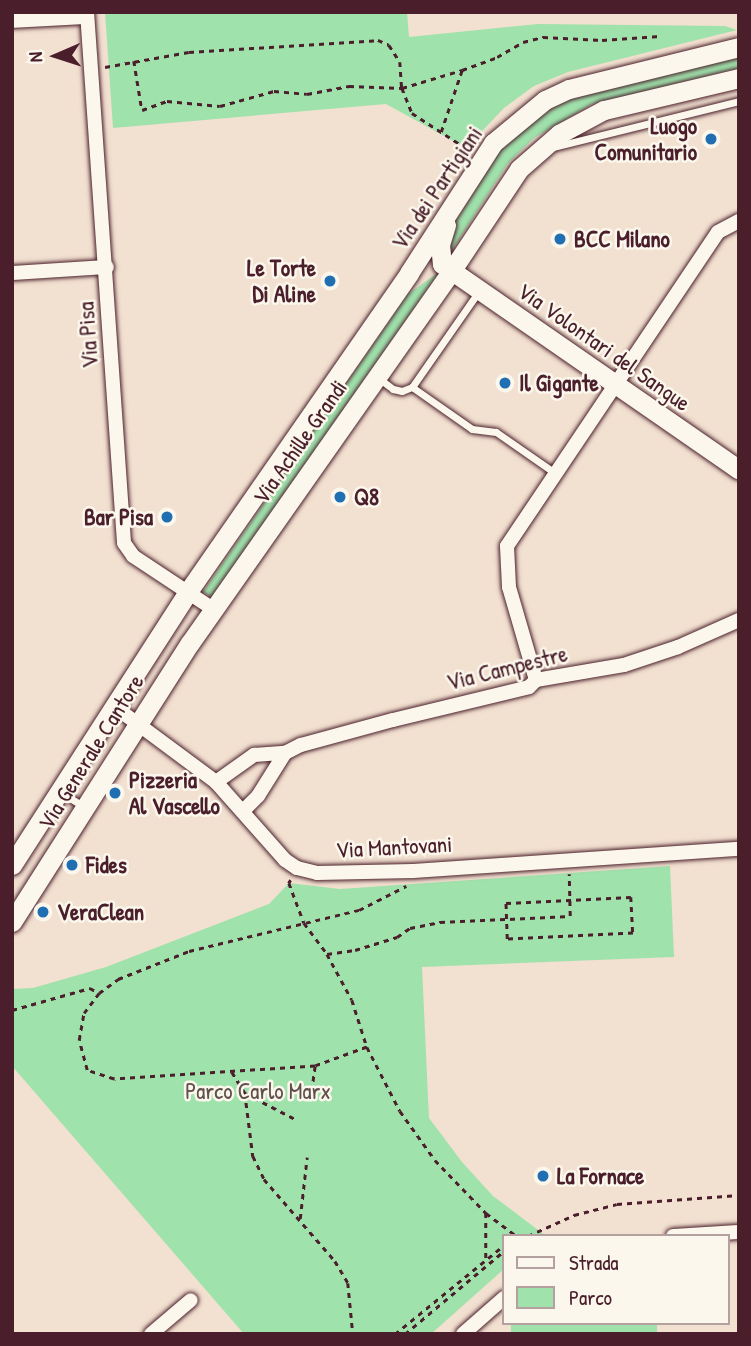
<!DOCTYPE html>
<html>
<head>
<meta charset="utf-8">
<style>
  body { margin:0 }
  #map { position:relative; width:751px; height:1346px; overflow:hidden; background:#f2e0d0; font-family:"Patrick Hand",sans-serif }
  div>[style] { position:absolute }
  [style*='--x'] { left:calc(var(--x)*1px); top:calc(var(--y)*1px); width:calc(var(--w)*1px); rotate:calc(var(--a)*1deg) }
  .green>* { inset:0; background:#a0e2ac; transform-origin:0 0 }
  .path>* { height:2.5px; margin-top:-1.25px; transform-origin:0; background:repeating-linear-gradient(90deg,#4a1f2b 0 5px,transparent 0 10px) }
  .roads { filter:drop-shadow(0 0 2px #4a1f2b) drop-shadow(0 0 2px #4a1f2b) }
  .lane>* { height:7px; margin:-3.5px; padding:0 3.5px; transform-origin:3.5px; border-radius:3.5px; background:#fbf7ec }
  .street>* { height:14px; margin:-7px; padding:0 7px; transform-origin:7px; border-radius:7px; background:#fbf7ec }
  .secondary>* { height:19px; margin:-9.5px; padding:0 9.5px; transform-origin:9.5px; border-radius:9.5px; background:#fbf7ec }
  .dots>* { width:19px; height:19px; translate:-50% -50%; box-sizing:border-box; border:4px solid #fbf7ec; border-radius:50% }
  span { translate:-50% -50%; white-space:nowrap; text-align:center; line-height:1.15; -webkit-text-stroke:5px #fbf7ec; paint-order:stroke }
  .poi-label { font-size:23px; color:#4a1f2b; font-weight:700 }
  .right { translate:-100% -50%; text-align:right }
  .left { translate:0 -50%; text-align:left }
  .street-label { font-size:23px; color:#4a1f2b }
  .park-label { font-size:23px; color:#60504b }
  .frame { position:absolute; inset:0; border:14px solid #4a1f2b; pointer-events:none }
  .legend { position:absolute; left:502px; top:1234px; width:228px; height:91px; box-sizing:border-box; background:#fbf7ec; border:2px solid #b4a19f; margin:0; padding:9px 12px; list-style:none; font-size:21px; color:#4a1f2b }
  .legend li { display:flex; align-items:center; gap:14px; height:35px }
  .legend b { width:35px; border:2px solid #b4a19f }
  .north { position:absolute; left:21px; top:21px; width:70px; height:70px; -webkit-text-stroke:5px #fbf7ec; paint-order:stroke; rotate:267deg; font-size:19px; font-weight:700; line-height:28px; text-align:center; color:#4a1f2b }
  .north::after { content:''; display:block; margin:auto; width:24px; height:32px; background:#4a1f2b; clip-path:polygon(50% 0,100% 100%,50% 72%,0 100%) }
</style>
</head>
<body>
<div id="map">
  <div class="green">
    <div style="clip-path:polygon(105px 12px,407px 12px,409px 37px,538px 24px,725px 26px,737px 30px,568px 72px,534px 86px,504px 108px,466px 148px,386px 104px,113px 128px)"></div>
    <div style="clip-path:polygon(739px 57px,739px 68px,592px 104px,534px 138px,508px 163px,449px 255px,454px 224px,501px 149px,523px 128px,556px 106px,590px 90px)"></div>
    <div style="clip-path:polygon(439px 272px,213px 598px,203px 592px,408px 294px)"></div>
    <div style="clip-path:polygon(670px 866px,674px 957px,422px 967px,429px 1118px,462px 1162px,493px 1196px,546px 1236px,504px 1236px,504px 1269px,431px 1334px,244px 1334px,12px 1066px,12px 989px,33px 988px,106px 967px,269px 904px,289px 883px,340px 889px)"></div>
    <div style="left:511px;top:1323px;width:146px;height:14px"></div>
  </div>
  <div class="path">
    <div style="--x:134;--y:61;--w:50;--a:80.7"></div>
    <div style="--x:142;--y:110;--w:27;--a:-20"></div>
    <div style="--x:167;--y:101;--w:53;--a:5.4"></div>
    <div style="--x:220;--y:106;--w:56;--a:-15.5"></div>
    <div style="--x:274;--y:91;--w:33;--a:5"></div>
    <div style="--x:307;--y:94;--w:43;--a:-10.8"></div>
    <div style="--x:349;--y:86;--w:53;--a:2.2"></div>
    <div style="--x:402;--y:88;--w:63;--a:-16.7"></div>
    <div style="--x:462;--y:70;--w:37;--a:-20"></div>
    <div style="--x:497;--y:57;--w:30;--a:-30"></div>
    <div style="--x:523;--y:42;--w:21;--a:-14"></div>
    <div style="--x:543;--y:37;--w:59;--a:2.9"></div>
    <div style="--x:602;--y:40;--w:58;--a:-3.9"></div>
    <div style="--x:105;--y:67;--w:85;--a:-10.1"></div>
    <div style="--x:189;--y:52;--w:189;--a:-3.6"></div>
    <div style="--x:378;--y:40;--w:12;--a:24"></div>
    <div style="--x:389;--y:45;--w:20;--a:57"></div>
    <div style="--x:400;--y:62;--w:26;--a:86"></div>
    <div style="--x:402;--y:88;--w:27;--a:68"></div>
    <div style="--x:412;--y:113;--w:68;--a:33"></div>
    <div style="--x:441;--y:132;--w:65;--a:-71.3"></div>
    <div style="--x:291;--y:880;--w:4;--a:124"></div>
    <div style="--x:289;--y:883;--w:43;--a:69.4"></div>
    <div style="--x:304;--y:923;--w:39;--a:53"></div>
    <div style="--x:327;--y:954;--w:52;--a:61.5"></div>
    <div style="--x:352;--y:1000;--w:49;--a:72.3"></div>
    <div style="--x:367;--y:1047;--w:72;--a:62.7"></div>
    <div style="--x:400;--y:1111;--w:60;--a:54.5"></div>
    <div style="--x:435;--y:1160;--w:74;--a:46.1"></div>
    <div style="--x:486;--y:1213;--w:39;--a:37"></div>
    <div style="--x:631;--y:897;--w:36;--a:87"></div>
    <div style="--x:633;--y:933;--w:126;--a:177.3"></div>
    <div style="--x:507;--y:939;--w:36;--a:-92"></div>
    <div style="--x:506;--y:903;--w:125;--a:-2.7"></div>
    <div style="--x:327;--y:954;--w:28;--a:-8"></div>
    <div style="--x:355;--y:950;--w:44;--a:-17.2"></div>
    <div style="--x:397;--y:937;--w:16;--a:-35"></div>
    <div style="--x:410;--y:928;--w:31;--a:-11"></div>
    <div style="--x:440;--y:922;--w:130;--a:-2.6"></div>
    <div style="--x:570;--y:916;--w:42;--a:-91.4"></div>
    <div style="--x:12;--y:1010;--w:81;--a:-15.8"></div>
    <div style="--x:90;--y:988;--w:10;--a:29"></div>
    <div style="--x:367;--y:1047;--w:55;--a:159.9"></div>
    <div style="--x:315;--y:1066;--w:201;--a:176.3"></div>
    <div style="--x:114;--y:1079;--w:28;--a:-162"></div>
    <div style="--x:87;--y:1070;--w:31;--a:-105"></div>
    <div style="--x:79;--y:1040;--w:27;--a:-80"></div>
    <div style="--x:84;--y:1013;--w:25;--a:-53"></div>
    <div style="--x:99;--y:993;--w:24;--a:-36"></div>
    <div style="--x:118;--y:979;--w:76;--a:-21.5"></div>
    <div style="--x:189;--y:951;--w:175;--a:-13.6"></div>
    <div style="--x:359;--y:910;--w:53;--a:-27.1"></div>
    <div style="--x:232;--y:1072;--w:25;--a:58"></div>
    <div style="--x:245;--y:1093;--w:64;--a:82.8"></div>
    <div style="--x:253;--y:1156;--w:25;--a:64"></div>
    <div style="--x:264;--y:1179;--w:108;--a:49.1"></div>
    <div style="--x:335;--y:1261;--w:26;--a:59"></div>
    <div style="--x:348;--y:1283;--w:51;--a:84.4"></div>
    <div style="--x:245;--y:1093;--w:59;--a:27.4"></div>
    <div style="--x:310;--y:1101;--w:35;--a:-82"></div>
    <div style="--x:486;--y:1213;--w:45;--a:90"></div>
    <div style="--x:300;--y:1219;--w:62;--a:-83.6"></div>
    <div style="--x:528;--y:1236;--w:51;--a:-24.5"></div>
    <div style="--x:574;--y:1215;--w:44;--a:-14.3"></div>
    <div style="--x:617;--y:1204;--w:122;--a:-4.2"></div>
    <div style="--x:395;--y:1334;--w:141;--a:-39.2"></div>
    <div style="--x:405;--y:1334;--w:129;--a:-40"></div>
  </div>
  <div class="roads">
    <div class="lane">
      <div style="--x:553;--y:147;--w:192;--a:-13.9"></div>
      <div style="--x:479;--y:291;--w:117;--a:124.9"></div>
      <div style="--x:412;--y:387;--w:73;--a:35"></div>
      <div style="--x:472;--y:429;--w:24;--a:7"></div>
      <div style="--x:496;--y:432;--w:72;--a:34.8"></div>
      <div style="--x:377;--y:377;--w:20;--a:37"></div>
      <div style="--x:393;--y:389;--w:9;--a:13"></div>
      <div style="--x:402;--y:391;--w:11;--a:-22"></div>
      <div style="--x:62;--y:793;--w:26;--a:32"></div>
    </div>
    <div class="street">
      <div style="--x:87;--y:12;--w:532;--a:86.01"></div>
      <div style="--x:124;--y:543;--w:16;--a:55"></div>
      <div style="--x:133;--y:556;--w:96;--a:33.5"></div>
      <div style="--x:12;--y:21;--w:75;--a:-3.1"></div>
      <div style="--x:12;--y:273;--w:95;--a:-3.6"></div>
      <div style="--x:536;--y:680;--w:97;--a:-106.2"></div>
      <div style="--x:509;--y:587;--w:41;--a:-92.8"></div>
      <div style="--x:507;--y:546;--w:378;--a:-56.1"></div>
      <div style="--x:718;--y:232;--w:24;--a:-28"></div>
      <div style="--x:115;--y:707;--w:126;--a:36.6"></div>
      <div style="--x:216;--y:782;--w:104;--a:48.5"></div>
      <div style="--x:285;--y:860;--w:14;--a:34"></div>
      <div style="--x:297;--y:868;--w:21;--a:14"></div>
      <div style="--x:317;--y:873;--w:96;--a:-1.2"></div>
      <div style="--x:413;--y:871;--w:327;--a:-3.9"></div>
      <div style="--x:216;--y:782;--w:47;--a:-35.4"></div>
      <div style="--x:254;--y:755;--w:31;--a:-4"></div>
      <div style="--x:285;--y:753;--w:18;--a:-27"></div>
      <div style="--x:301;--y:745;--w:95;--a:-15.2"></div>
      <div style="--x:393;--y:720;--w:140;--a:-13.6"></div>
      <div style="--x:529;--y:687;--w:10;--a:-45"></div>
      <div style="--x:536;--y:680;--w:89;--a:-9.7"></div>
      <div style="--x:624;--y:665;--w:57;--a:-18.4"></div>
      <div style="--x:678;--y:647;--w:67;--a:-23.9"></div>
      <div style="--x:243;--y:811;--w:21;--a:-45"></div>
      <div style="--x:258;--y:796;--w:51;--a:-57.9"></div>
      <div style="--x:673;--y:1236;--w:66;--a:-3.5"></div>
      <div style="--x:151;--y:1334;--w:52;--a:-40.4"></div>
      <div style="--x:463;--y:1334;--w:55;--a:-41.3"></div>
    </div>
    <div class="secondary">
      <div style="--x:446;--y:225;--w:21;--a:107"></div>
      <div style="--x:440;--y:245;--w:19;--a:84"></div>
      <div style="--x:442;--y:264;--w:361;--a:34.7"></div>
      <div style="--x:12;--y:865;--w:323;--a:-57.2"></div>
      <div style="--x:187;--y:593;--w:389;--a:-55.2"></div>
      <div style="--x:409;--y:273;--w:155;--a:-57.1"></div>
      <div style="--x:493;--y:143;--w:67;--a:-39.6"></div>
      <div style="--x:545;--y:100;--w:26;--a:-25"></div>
      <div style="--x:569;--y:89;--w:175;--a:-13.9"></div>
      <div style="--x:12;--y:922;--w:331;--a:-57.5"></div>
      <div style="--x:190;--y:643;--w:456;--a:-54.9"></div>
      <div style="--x:452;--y:270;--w:121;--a:-56.4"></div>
      <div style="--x:519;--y:169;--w:53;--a:-41.2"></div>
      <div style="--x:559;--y:134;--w:51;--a:-28.1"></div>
      <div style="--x:604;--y:110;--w:139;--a:-13.3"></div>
    </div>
  </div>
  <div class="dots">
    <div style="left:711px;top:139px;background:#1f6fb2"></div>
    <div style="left:560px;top:239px;background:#1f6fb2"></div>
    <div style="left:330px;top:281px;background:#1f6fb2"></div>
    <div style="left:505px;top:383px;background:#1f6fb2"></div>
    <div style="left:340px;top:497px;background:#1f6fb2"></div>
    <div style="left:167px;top:517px;background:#1f6fb2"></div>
    <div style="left:115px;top:793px;background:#1f6fb2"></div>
    <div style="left:72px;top:865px;background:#1f6fb2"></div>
    <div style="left:43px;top:912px;background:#1f6fb2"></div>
    <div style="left:543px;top:1176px;background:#1f6fb2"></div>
  </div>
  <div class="poi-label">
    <span class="right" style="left:697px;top:139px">Luogo<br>Comunitario</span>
    <span class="left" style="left:574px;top:239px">BCC Milano</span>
    <span class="right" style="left:316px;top:281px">Le Torte<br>Di Aline</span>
    <span class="left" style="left:519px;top:383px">Il Gigante</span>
    <span class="left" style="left:354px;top:497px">Q8</span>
    <span class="right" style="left:153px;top:517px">Bar Pisa</span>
    <span class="left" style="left:129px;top:793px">Pizzeria<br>Al Vascello</span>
    <span class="left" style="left:86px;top:865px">Fides</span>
    <span class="left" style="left:57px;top:912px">VeraClean</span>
    <span class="left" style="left:557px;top:1176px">La Fornace</span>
  </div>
  <div class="street-label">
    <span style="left:437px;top:188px;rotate:-56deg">Via dei Partigiani</span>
    <span style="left:88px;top:335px;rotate:-94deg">Via Pisa</span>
    <span style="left:604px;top:347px;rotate:35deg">Via Volontari del Sangue</span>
    <span style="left:300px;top:442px;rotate:-55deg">Via Achille Grandi</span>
    <span style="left:507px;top:668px;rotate:-14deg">Via Campestre</span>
    <span style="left:91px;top:752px;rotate:-58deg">Via Generale Cantore</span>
    <span style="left:394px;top:847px;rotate:-3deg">Via Mantovani</span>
  </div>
  <div class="park-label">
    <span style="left:258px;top:1091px">Parco Carlo Marx</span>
  </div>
  <div class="frame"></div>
  <ul class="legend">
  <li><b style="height:9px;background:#fbf7ec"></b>Strada</li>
  <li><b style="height:19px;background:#a0e2ac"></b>Parco</li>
  </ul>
  <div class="north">N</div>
</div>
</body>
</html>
